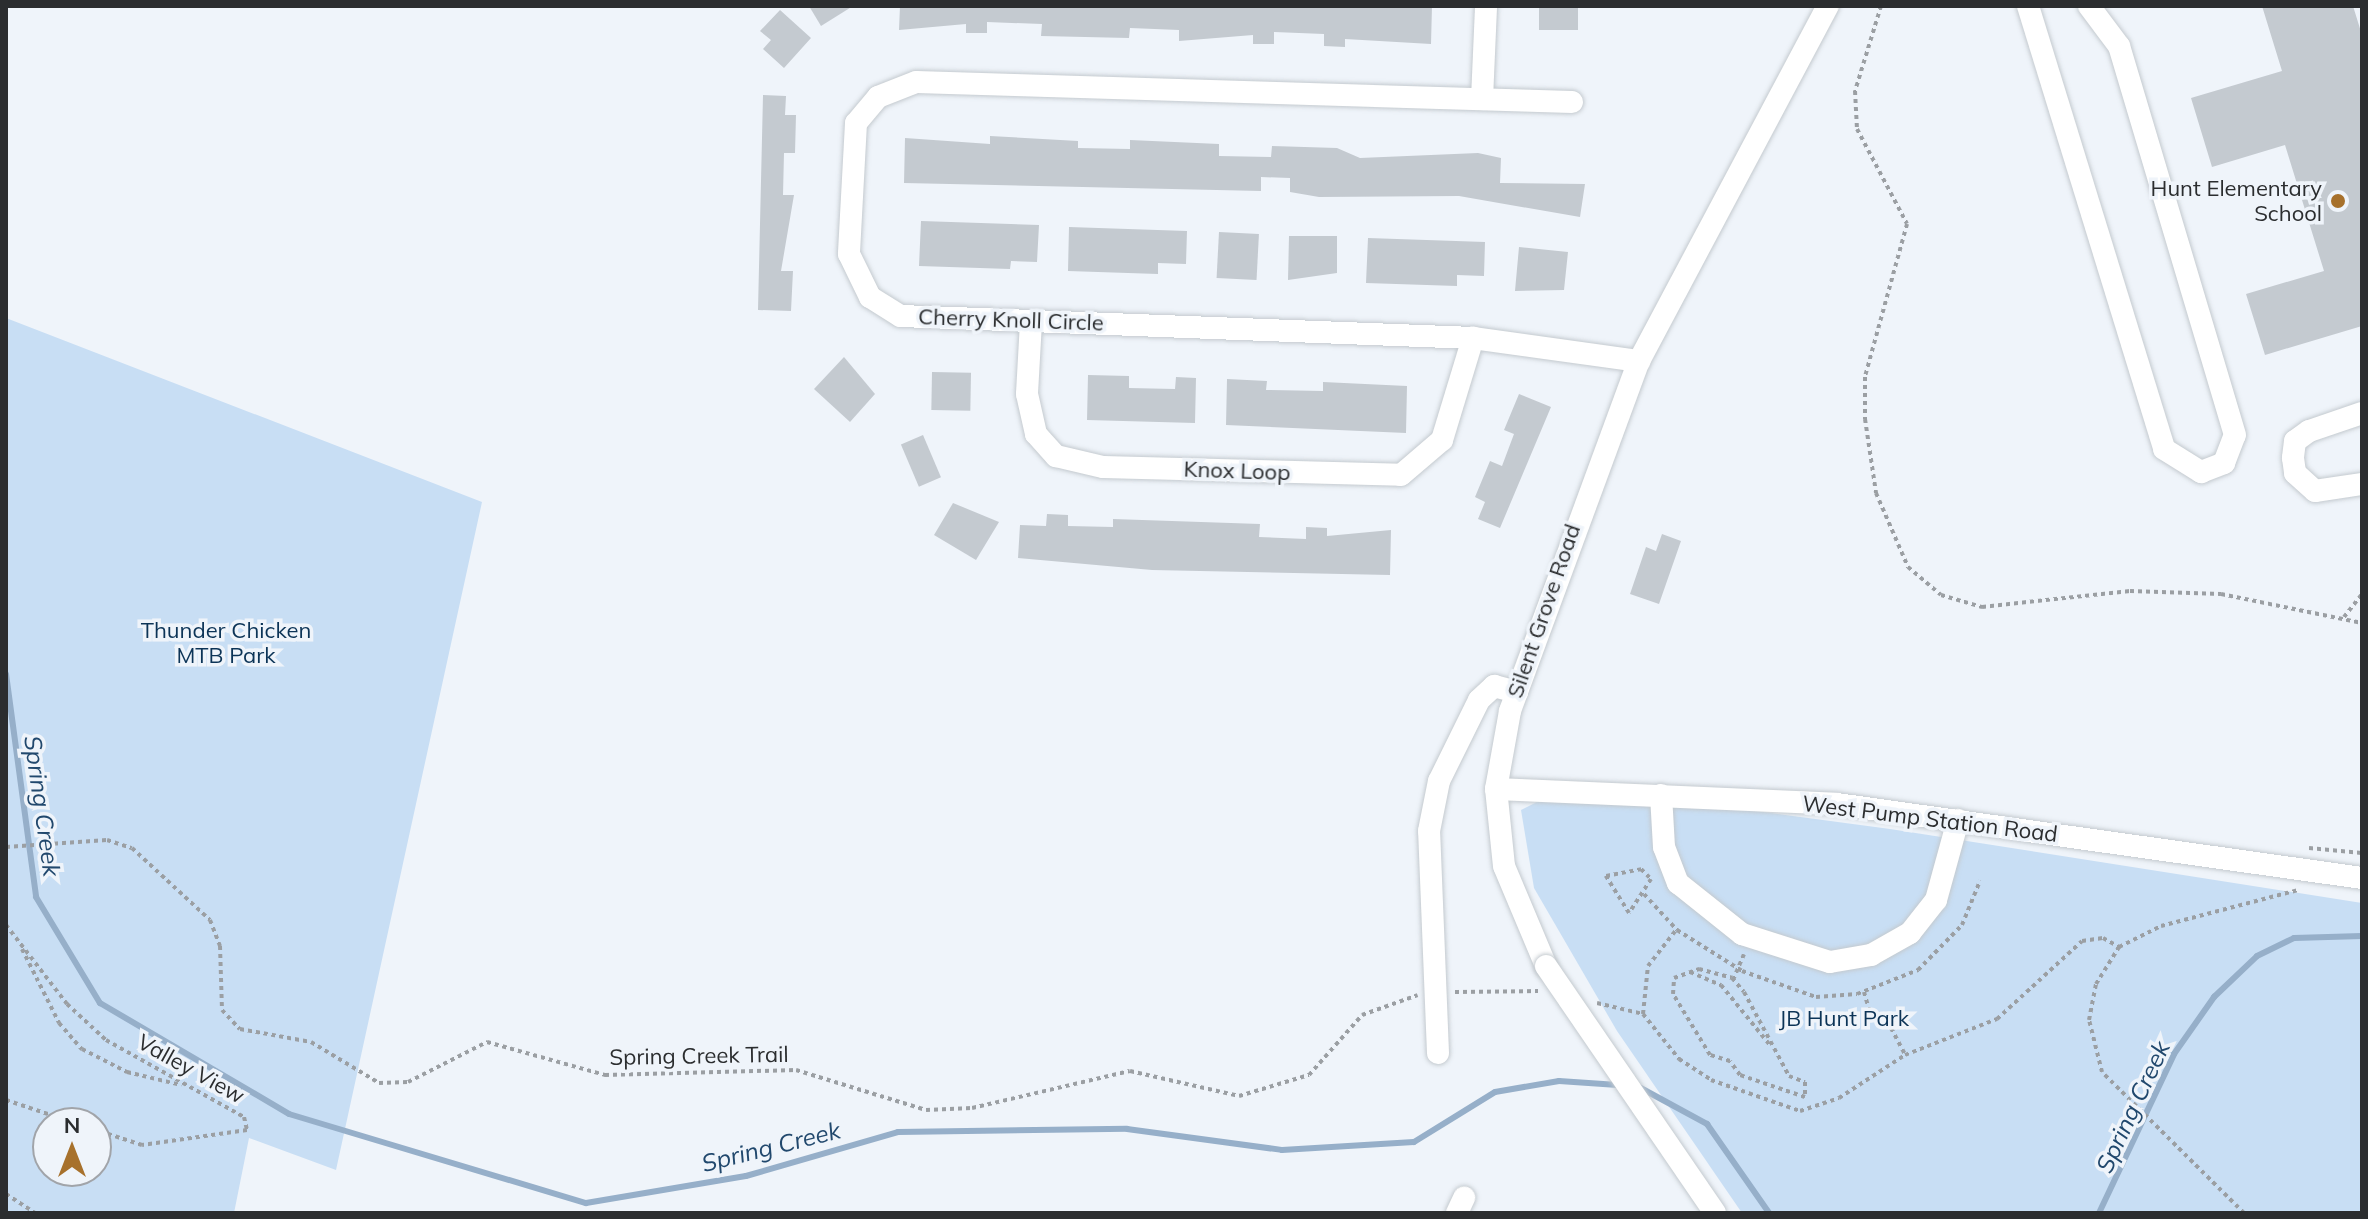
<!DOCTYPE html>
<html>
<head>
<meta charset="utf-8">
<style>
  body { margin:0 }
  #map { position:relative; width:2368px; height:1219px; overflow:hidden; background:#eff4fa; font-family:Mulish,sans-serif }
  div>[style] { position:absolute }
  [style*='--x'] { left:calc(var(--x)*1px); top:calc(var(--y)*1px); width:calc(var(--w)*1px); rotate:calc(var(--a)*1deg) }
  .green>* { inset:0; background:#c8def4 }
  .stream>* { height:6px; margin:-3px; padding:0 3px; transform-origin:3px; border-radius:3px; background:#96afc9 }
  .building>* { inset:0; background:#c4cad0; transform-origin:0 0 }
  .path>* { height:4px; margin-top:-2px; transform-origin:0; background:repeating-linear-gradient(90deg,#9b9fa3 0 4px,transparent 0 8px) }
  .roads { filter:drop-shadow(0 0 2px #c4cacf) drop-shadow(0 0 2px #c4cacf) }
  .minor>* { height:22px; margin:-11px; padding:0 11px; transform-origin:11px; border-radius:11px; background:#fff }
  .bridges { filter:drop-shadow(0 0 2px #c4cacf) drop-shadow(0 0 2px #c4cacf) }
  .minor-bridge>* { height:22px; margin:-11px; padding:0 11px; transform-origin:11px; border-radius:11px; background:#fff }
  .dots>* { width:22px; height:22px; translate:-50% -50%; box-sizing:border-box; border:4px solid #eff4fa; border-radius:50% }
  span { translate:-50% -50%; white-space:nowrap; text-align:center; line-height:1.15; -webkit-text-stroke:7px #eff4fa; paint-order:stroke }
  .poi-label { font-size:22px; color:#2b2d2f }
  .right { translate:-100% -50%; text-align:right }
  .street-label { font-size:22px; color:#2b2d2f }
  .park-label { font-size:22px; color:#0c3457 }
  .water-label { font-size:24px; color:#21486d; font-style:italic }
  .frame { position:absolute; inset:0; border:8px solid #2b2d2f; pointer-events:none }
  .north { position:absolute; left:32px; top:1107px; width:80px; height:80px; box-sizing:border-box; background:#eff4fa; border:2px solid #a1a4a9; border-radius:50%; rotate:0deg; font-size:22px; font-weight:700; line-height:32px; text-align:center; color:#2b2d2f }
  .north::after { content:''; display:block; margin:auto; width:28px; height:36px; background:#a7712c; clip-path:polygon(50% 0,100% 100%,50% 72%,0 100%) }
</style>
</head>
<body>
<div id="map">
  <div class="green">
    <div style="clip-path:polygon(evenodd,6px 318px,482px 502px,336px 1170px,249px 1138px,234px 1213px,6px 1213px,6px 318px,48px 1123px,96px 1123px,96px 1171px,48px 1171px,48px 1123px)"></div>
    <div style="clip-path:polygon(1547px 797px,1658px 798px,1890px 829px,2362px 903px,2362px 1213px,1742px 1213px,1617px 1031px,1534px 888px,1521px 810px)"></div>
  </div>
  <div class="stream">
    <div style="--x:6;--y:674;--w:225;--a:82.3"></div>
    <div style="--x:36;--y:897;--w:124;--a:58.9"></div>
    <div style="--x:100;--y:1003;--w:219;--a:30.4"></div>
    <div style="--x:289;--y:1114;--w:310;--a:16.7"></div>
    <div style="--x:586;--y:1203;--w:162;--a:-9.6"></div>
    <div style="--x:746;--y:1176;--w:158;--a:-16.1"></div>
    <div style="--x:898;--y:1132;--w:229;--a:-0.8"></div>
    <div style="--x:1127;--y:1129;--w:156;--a:7.7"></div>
    <div style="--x:1282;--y:1150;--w:132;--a:-3.5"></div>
    <div style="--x:1414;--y:1142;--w:95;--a:-31.7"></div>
    <div style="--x:1495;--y:1092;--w:65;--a:-9.8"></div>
    <div style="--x:1559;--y:1081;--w:59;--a:3.9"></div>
    <div style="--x:1637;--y:1086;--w:80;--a:28.5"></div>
    <div style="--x:1707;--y:1124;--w:108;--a:55.1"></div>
    <div style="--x:2099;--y:1213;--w:176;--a:-64.7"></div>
    <div style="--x:2174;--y:1054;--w:70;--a:-54.9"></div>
    <div style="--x:2214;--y:997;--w:59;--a:-43.6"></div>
    <div style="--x:2257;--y:956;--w:41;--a:-25.9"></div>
    <div style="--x:2294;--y:938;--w:68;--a:-1.7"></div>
  </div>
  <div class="building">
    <div style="clip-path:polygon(809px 6px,853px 6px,821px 26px)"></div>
    <div style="clip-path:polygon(900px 6px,1432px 6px,1431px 44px,1345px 39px,1345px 47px,1324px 46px,1324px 34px,1274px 32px,1274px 44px,1253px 44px,1253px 35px,1179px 41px,1179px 30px,1130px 28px,1129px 38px,1041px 36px,1042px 24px,987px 22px,987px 33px,966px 33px,966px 24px,899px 30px)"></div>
    <div style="left:1539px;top:6px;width:39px;height:24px"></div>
    <div style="clip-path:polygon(2262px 6px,2353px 6px,2362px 35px,2362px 326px,2265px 355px,2246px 294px,2324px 271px,2285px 145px,2212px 167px,2191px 98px,2282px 71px)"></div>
    <div style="clip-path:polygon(780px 10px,811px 38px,784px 68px,763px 49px,771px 40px,760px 31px)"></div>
    <div style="clip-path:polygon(763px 95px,786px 96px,785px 115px,796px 115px,795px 153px,784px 153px,783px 195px,794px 195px,781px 271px,793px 271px,791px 311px,758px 310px)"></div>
    <div style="clip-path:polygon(990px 136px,1078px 141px,1078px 148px,1130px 149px,1130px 140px,1219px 144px,1219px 156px,1271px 157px,1272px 146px,1337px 148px,1360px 158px,1478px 153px,1501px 158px,1500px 183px,1585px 184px,1580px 217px,1459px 196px,1319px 197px,1290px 192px,1290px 178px,1261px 177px,1261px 191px,904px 183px,905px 138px,990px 144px)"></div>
    <div style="clip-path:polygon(921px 221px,1039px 225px,1037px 262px,1011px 261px,1010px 269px,919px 266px)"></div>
    <div style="clip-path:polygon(1069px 227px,1187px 231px,1186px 264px,1158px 263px,1158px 274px,1068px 271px)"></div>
    <div style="left:1219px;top:232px;width:40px;height:46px;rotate:3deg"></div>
    <div style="clip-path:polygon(1289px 236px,1337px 236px,1337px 273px,1288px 280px)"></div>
    <div style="clip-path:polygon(1368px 238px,1485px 242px,1484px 276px,1457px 275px,1457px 286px,1366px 283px)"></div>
    <div style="clip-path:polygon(1519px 247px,1568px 252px,1564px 290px,1515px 291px)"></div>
    <div style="clip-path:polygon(844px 357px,875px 394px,850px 422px,814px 389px)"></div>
    <div style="left:932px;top:372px;width:39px;height:38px;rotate:1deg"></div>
    <div style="clip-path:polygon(1088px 375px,1129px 376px,1129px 388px,1175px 389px,1176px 377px,1196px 378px,1195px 423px,1087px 420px)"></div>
    <div style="clip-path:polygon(1227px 379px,1267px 381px,1266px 390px,1323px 391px,1323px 382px,1407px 386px,1406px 433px,1226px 425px)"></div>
    <div style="clip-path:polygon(1519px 394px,1551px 407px,1500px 528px,1478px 519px,1485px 502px,1475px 497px,1490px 461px,1502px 466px,1514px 434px,1504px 430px)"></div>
    <div style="left:923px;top:435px;width:46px;height:24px;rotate:67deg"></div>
    <div style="clip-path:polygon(953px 503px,999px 522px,976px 560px,934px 535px)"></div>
    <div style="clip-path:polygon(1047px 514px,1068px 515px,1068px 526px,1113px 527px,1113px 519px,1260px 524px,1259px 537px,1306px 539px,1306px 527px,1327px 528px,1327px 536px,1391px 530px,1390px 575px,1152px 570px,1018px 558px,1020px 525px,1046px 526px)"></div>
    <div style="clip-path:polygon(1662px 534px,1681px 541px,1659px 604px,1630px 594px,1646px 547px,1656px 551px)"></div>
  </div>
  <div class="path">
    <div style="--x:1881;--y:6;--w:89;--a:107"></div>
    <div style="--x:1855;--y:91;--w:38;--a:87"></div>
    <div style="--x:1857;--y:129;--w:107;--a:62.2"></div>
    <div style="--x:1907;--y:224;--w:159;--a:105.4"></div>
    <div style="--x:1865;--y:377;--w:42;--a:90"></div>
    <div style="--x:1865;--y:419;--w:75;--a:81.5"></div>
    <div style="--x:1876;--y:493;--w:81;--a:66.6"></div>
    <div style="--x:1908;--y:567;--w:43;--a:40.3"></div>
    <div style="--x:1941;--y:595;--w:43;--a:16.3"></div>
    <div style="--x:1982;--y:607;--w:149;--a:-6.2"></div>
    <div style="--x:2130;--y:591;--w:91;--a:1.9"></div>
    <div style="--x:2221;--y:594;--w:144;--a:11.6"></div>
    <div style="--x:2344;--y:617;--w:29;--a:-52"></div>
    <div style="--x:6;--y:847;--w:101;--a:-4"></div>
    <div style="--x:107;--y:840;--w:26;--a:18"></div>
    <div style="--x:132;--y:848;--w:106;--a:42.7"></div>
    <div style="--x:210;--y:920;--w:28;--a:69"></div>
    <div style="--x:220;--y:946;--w:64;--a:88.2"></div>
    <div style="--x:222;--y:1010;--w:26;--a:47"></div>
    <div style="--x:240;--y:1029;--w:72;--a:10.4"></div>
    <div style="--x:311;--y:1042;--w:79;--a:31.1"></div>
    <div style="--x:379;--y:1083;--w:29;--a:-2"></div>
    <div style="--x:408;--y:1082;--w:89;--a:-26.9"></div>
    <div style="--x:487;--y:1042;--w:123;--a:15.6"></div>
    <div style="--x:605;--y:1075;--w:191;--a:-1.5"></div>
    <div style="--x:796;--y:1070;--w:136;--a:17.1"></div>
    <div style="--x:926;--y:1110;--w:46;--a:-2.5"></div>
    <div style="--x:972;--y:1108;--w:162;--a:-13.2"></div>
    <div style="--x:1130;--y:1071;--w:112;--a:12.9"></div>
    <div style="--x:1239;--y:1096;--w:73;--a:-16.7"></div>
    <div style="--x:1309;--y:1075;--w:80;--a:-48.5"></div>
    <div style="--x:1362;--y:1015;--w:59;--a:-19.7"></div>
    <div style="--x:2309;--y:848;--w:53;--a:5.4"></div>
    <div style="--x:1641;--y:869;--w:14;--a:45"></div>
    <div style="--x:1651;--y:879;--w:40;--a:122.9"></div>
    <div style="--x:1629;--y:913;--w:44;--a:-121.9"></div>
    <div style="--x:1606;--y:876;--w:36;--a:-11"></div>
    <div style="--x:1644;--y:894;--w:49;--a:47.5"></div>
    <div style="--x:1677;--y:930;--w:77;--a:32.2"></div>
    <div style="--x:1742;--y:971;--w:78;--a:19.4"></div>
    <div style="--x:1816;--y:997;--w:41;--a:-4.2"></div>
    <div style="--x:1857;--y:994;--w:66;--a:-21.5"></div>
    <div style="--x:1918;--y:970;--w:63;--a:-45.6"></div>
    <div style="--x:1962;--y:925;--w:48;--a:-67.8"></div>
    <div style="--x:6;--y:925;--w:100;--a:52.3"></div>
    <div style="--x:67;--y:1004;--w:53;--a:42.7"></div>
    <div style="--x:106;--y:1040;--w:158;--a:29.2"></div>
    <div style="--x:244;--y:1117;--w:13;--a:77"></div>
    <div style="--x:247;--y:1130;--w:106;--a:171.9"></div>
    <div style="--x:142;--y:1145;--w:48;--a:-161.9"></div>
    <div style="--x:22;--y:949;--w:83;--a:63.4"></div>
    <div style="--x:59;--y:1023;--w:35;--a:49"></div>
    <div style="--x:82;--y:1049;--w:51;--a:27.1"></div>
    <div style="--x:127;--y:1072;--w:56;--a:13.5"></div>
    <div style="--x:1699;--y:969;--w:34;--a:15"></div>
    <div style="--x:1732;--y:978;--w:18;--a:49"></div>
    <div style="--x:1744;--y:992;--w:95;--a:61.8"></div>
    <div style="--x:1789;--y:1076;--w:17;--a:21"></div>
    <div style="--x:1805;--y:1082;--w:15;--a:90"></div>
    <div style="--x:1805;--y:1097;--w:69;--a:-161.3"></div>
    <div style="--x:1740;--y:1075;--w:17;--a:-126"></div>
    <div style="--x:1730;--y:1061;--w:21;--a:-163"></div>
    <div style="--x:1710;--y:1055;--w:71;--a:-121.2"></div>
    <div style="--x:1673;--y:994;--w:16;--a:-86"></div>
    <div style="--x:1674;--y:978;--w:27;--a:-20"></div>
    <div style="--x:1690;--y:972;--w:34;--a:23"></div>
    <div style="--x:1721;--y:985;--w:77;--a:50.8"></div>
    <div style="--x:1733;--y:980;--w:28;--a:-67"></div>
    <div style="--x:1455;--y:992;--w:83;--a:-0.7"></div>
    <div style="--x:1864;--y:992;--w:22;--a:74"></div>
    <div style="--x:1870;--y:1013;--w:26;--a:36"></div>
    <div style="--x:1891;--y:1028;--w:30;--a:62"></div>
    <div style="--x:1597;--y:1003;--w:47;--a:13.4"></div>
    <div style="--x:1643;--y:1014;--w:58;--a:51.3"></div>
    <div style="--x:1679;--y:1059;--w:38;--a:33"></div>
    <div style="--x:1711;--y:1080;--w:94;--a:19.2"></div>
    <div style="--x:1800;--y:1111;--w:41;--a:-18.4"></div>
    <div style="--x:1839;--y:1098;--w:79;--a:-33.1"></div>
    <div style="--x:1905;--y:1055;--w:99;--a:-21.4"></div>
    <div style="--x:1997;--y:1019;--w:115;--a:-42.5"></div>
    <div style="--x:2082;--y:941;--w:21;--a:-8"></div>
    <div style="--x:2103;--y:938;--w:18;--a:29"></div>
    <div style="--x:1643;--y:1014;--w:48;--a:-84.1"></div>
    <div style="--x:1648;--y:966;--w:46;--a:-52.1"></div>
    <div style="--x:6;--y:1100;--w:73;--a:18.4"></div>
    <div style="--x:6;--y:1194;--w:35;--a:33"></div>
    <div style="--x:2244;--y:1213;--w:200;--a:-135.2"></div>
    <div style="--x:2102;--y:1072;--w:54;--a:-104"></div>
    <div style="--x:2089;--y:1020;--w:37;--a:-79"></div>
    <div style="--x:2096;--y:984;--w:44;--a:-58.1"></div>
    <div style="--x:2119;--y:947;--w:47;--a:-26.6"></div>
    <div style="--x:2161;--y:926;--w:142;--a:-14.7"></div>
  </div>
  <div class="roads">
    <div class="minor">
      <div style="--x:2028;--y:6;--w:463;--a:72.9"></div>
      <div style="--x:2164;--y:449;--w:44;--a:31.9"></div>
      <div style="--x:2201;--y:472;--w:25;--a:-21"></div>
      <div style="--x:2224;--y:463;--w:30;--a:-69"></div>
      <div style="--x:2235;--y:435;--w:406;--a:-106.6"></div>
      <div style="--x:2119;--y:46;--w:50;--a:-126.9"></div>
      <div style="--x:1482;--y:99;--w:93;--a:-87.5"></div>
      <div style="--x:1572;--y:102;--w:656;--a:-178.25"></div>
      <div style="--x:916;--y:82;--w:41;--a:158.5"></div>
      <div style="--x:878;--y:97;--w:34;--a:130"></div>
      <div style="--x:856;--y:123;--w:131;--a:93.1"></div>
      <div style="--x:849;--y:254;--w:48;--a:64"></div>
      <div style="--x:870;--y:297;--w:36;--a:32"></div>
      <div style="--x:901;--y:316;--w:572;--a:2.2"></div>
      <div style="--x:1473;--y:338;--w:168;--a:7.9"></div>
      <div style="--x:1031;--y:322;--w:72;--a:93.2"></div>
      <div style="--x:1027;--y:394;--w:41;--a:77.3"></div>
      <div style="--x:1036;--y:434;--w:30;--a:48"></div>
      <div style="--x:1056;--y:456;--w:48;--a:13.2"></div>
      <div style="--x:1103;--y:467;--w:298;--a:1.5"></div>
      <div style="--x:1401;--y:475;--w:54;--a:-40.5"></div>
      <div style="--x:1442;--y:440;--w:107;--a:-73.1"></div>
      <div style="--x:2362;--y:413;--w:56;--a:161.2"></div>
      <div style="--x:2309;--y:431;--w:17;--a:144"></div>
      <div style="--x:2295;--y:441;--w:17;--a:97"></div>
      <div style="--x:2293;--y:458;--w:15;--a:82"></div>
      <div style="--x:2295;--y:473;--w:27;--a:42"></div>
      <div style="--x:2315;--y:491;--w:48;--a:-8.5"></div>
      <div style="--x:1496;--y:789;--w:341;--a:2.5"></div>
      <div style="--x:1837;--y:804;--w:530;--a:8.02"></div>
      <div style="--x:1661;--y:795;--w:52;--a:86.7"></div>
      <div style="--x:1664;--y:847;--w:39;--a:69"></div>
      <div style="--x:1678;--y:883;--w:82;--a:38.6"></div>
      <div style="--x:1742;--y:934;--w:92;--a:17.7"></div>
      <div style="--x:1830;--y:962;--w:42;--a:-9.7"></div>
      <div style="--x:1871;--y:955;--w:45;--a:-29.4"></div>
      <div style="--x:1910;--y:933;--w:42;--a:-51.8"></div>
      <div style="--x:1936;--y:900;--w:83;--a:-74.6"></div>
      <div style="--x:1546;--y:966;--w:108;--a:-112.8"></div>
      <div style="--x:1504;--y:866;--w:77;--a:-95.9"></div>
      <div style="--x:1496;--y:789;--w:79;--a:-79.8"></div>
      <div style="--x:1510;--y:711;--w:373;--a:-69.8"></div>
      <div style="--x:1639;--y:361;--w:402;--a:-62"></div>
      <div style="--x:1438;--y:1053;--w:222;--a:-92.3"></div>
      <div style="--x:1429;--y:831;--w:51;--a:-78.7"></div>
      <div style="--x:1439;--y:781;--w:90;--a:-63.7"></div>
      <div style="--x:1479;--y:700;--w:21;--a:-43"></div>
      <div style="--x:1494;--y:686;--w:24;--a:15"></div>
      <div style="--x:1457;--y:1213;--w:17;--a:-65"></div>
    </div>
  </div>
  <div class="bridges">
    <div class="minor-bridge">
      <div style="--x:1546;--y:966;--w:299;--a:55.6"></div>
    </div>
  </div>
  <div class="dots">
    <div style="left:2338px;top:201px;background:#a7712c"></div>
  </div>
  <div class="poi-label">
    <span class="right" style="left:2322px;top:201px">Hunt Elementary<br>School</span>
  </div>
  <div class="street-label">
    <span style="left:1011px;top:320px;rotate:2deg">Cherry Knoll Circle</span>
    <span style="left:1237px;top:471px;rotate:2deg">Knox Loop</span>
    <span style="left:1544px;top:611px;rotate:-71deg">Silent Grove Road</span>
    <span style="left:1930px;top:819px;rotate:7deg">West Pump Station Road</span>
    <span style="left:699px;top:1056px;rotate:-1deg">Spring Creek Trail</span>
    <span style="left:191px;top:1069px;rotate:29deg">Valley View</span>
  </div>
  <div class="park-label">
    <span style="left:226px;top:643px">Thunder Chicken<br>MTB Park</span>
    <span style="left:1844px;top:1019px">JB Hunt Park</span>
  </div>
  <div class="water-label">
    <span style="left:42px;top:806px;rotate:82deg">Spring Creek</span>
    <span style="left:2133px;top:1107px;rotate:-65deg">Spring Creek</span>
    <span style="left:771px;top:1147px;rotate:-14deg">Spring Creek</span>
  </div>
  <div class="frame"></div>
  <div class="north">N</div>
</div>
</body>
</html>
